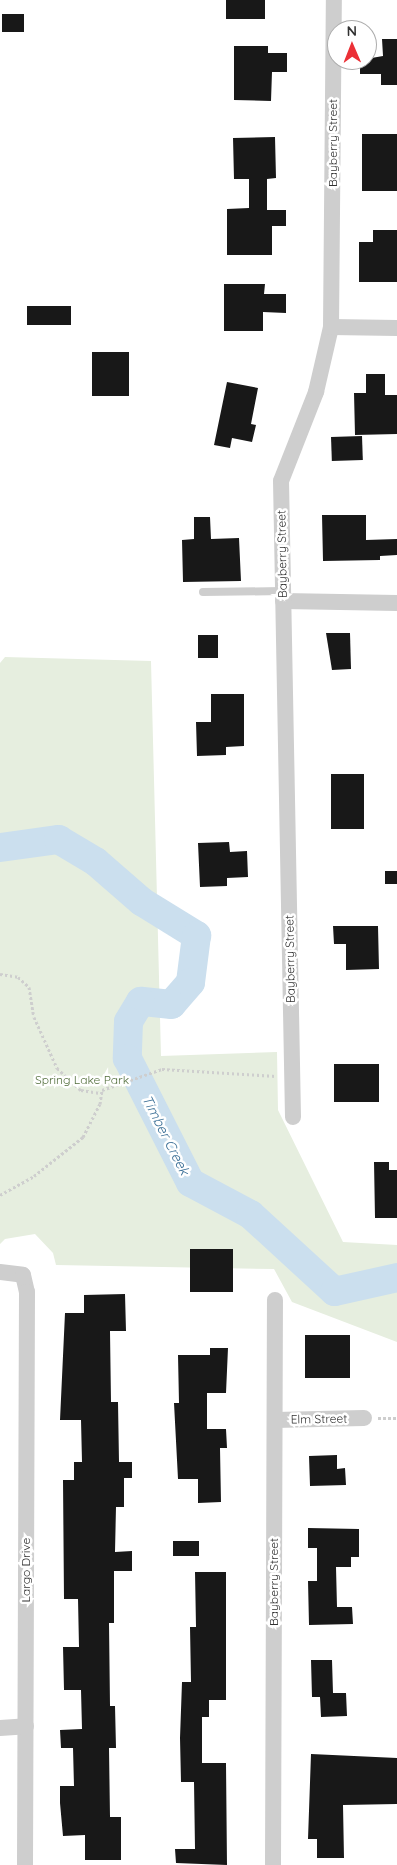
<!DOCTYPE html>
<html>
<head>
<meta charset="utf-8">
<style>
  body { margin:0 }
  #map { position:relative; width:397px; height:1865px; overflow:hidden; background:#fff; font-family:Quicksand,sans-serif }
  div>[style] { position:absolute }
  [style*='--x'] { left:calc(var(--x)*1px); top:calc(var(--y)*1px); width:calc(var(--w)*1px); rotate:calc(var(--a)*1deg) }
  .green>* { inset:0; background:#e6eedf }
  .river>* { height:29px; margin:-14.5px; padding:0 14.5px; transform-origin:14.5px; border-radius:14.5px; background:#cbdfee }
  .building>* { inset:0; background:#181818; transform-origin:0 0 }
  .path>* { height:3px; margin-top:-1.5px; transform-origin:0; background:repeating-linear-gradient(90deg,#cecece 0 2.5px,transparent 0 5px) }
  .service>* { height:8px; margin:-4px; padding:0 4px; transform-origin:4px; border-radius:4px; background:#cecece }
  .minor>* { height:16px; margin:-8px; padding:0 8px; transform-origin:8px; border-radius:8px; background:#cecece }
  span { translate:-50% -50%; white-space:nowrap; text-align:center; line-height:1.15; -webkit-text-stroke:5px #fff; paint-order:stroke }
  .street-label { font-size:12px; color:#313131 }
  .park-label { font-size:12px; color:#526e3c }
  .water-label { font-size:14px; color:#3b6f96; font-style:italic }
  .north { position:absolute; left:327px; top:20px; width:50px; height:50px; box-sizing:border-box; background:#fff; border:1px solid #adadad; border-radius:50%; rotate:359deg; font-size:14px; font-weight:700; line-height:20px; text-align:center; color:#313131 }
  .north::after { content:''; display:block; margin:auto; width:18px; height:22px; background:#eb3036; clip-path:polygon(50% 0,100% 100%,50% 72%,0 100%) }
</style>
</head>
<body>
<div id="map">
  <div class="green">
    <div style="clip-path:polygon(5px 657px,151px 661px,161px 1056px,277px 1052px,278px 1110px,343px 1242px,397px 1245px,397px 1342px,292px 1302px,274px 1269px,56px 1265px,53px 1253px,35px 1234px,5px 1239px,0 1244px,0 663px)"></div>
  </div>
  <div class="river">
    <div style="--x:0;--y:847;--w:59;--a:-7.9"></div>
    <div style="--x:58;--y:839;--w:43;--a:30.7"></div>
    <div style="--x:95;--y:861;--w:61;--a:41"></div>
    <div style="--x:141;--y:901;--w:65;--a:31.7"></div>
    <div style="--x:196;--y:935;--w:47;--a:97.3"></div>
    <div style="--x:190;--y:982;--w:29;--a:131"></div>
    <div style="--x:171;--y:1004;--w:31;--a:-174"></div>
    <div style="--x:140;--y:1001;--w:23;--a:121"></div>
    <div style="--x:128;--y:1021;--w:37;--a:92"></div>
    <div style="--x:127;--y:1058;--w:139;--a:63.1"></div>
    <div style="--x:190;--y:1182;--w:68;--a:28.1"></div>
    <div style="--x:250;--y:1214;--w:114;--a:42.5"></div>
    <div style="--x:334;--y:1291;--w:65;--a:-12.5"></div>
  </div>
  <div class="building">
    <div style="left:226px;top:0;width:39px;height:19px"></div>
    <div style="left:2px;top:14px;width:22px;height:18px"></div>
    <div style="clip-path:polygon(382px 39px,397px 39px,397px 85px,381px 85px,381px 74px,360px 74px,360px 60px,383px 56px)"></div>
    <div style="clip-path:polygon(234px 46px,268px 46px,268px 53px,287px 53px,287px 72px,272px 72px,271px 101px,234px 100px)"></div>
    <div style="left:362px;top:134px;width:35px;height:57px"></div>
    <div style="clip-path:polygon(275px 137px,276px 178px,267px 179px,267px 210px,286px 210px,286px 226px,272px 226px,272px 255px,227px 255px,227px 209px,249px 208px,249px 179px,234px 179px,233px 138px)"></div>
    <div style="clip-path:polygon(373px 230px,397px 230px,397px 282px,359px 282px,359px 242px,373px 242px)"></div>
    <div style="clip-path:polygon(224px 284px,265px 284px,264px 294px,286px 294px,286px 313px,263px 312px,263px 331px,224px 331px)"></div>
    <div style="left:27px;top:306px;width:44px;height:19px"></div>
    <div style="left:92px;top:352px;width:37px;height:44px"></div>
    <div style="clip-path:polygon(366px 374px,385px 374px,385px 395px,397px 395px,397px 434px,355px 435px,354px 393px,366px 393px)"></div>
    <div style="clip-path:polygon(227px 382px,258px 388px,251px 424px,256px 425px,252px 442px,232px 438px,230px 448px,214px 445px)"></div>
    <div style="left:362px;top:436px;width:24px;height:31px;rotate:88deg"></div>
    <div style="clip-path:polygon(322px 515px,366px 515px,366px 540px,397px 539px,397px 555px,380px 556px,380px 560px,323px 561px)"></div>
    <div style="clip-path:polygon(194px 517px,210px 517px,211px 539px,239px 538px,241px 581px,183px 582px,182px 540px,194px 539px)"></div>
    <div style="clip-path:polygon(326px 633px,350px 633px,351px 669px,332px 670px)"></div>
    <div style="left:218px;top:635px;width:23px;height:20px;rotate:90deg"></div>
    <div style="clip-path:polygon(211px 694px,244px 694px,244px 746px,226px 747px,226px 755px,197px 756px,196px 722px,211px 722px)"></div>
    <div style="left:331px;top:774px;width:33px;height:55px"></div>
    <div style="clip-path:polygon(229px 842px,230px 852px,247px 851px,248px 877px,227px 878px,227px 886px,200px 887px,198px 843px)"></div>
    <div style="left:385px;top:871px;width:12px;height:13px"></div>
    <div style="clip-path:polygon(333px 926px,378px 926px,379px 969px,346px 970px,346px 944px,334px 944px)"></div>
    <div style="left:379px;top:1064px;width:38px;height:45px;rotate:90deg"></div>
    <div style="clip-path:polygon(374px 1162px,389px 1162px,389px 1170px,397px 1170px,397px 1218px,375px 1218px)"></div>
    <div style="left:190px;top:1249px;width:43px;height:43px"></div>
    <div style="clip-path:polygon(125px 1294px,126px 1331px,110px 1331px,111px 1402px,118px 1402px,119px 1462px,132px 1462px,132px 1478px,124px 1478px,124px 1507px,116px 1507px,115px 1552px,132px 1551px,132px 1571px,114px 1571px,114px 1623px,109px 1623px,110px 1706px,115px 1706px,116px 1748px,109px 1748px,110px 1817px,121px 1817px,121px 1860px,85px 1860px,85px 1835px,63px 1836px,60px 1803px,60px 1786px,74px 1786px,73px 1748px,61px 1748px,60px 1730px,82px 1729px,81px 1690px,64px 1690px,63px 1647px,79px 1647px,78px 1599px,64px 1599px,63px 1480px,74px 1480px,74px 1462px,82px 1462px,81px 1420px,60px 1420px,65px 1313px,84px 1313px,84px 1295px)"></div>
    <div style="left:305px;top:1335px;width:45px;height:43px"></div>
    <div style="clip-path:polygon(210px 1348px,228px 1348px,226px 1393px,207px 1393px,207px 1429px,226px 1429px,227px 1448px,220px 1448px,221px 1502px,198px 1503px,198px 1479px,178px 1479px,174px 1403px,179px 1403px,178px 1355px,210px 1355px)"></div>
    <div style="clip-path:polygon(337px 1455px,337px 1469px,345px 1468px,346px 1485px,310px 1486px,309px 1456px)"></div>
    <div style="clip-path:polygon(308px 1528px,359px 1529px,359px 1557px,351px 1557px,351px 1567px,336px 1567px,337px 1607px,352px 1607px,353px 1624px,309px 1625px,308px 1581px,317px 1581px,317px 1548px,308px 1548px)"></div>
    <div style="left:199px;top:1541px;width:15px;height:26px;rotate:90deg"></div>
    <div style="clip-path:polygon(195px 1572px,226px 1572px,226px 1700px,209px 1700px,209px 1717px,202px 1717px,202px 1763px,226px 1763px,227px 1865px,176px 1863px,175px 1849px,195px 1849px,194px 1782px,181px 1782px,180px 1738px,182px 1682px,191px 1682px,190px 1627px,196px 1627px)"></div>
    <div style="clip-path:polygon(311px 1660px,332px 1660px,333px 1693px,346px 1693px,347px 1716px,321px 1717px,320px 1697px,312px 1697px)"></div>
    <div style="clip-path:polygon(311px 1754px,397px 1758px,397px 1804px,343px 1805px,344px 1858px,317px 1858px,317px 1839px,308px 1839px)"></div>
  </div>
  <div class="path">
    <div style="--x:0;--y:974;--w:18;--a:9"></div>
    <div style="--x:18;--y:977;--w:15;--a:42"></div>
    <div style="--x:29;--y:987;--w:30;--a:81"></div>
    <div style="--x:34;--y:1017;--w:56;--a:65.7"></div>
    <div style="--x:57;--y:1068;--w:33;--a:43"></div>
    <div style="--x:81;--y:1090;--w:19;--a:9"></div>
    <div style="--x:0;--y:1195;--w:39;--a:-29"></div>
    <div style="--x:34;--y:1176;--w:63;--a:-38.5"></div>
    <div style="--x:83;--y:1137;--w:37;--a:-63"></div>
    <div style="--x:100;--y:1104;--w:14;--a:-82"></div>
    <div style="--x:102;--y:1090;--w:64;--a:-19.3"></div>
    <div style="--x:162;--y:1069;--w:114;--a:3.5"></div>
    <div style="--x:378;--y:1418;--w:19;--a:0"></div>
  </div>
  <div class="service">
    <div style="--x:203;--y:592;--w:79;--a:-0.7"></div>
  </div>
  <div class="minor">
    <div style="--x:331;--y:327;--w:66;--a:0.9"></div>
    <div style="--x:283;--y:601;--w:114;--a:1"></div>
    <div style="--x:293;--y:1117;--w:636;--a:-91.08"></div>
    <div style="--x:281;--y:481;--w:96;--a:-68.5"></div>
    <div style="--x:316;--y:392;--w:67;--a:-77"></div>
    <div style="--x:331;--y:327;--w:327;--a:-89.5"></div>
    <div style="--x:0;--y:1272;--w:23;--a:7"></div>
    <div style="--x:23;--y:1275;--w:17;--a:77"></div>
    <div style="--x:27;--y:1292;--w:573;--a:90.2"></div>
    <div style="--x:275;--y:1420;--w:89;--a:-1.3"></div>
    <div style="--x:0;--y:1728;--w:26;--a:-4"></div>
    <div style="--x:273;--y:1865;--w:565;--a:-89.8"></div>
  </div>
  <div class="street-label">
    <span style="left:333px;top:143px;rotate:-90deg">Bayberry Street</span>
    <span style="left:282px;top:554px;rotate:-91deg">Bayberry Street</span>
    <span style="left:290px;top:959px;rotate:-91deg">Bayberry Street</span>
    <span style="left:319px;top:1419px;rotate:-1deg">Elm Street</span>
    <span style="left:26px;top:1570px;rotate:-90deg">Largo Drive</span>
    <span style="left:274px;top:1582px;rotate:-90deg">Bayberry Street</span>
  </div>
  <div class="park-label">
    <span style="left:82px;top:1080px">Spring Lake Park</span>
  </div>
  <div class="water-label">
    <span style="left:166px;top:1135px;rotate:63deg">Timber Creek</span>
  </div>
  <div class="north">N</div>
</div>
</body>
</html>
